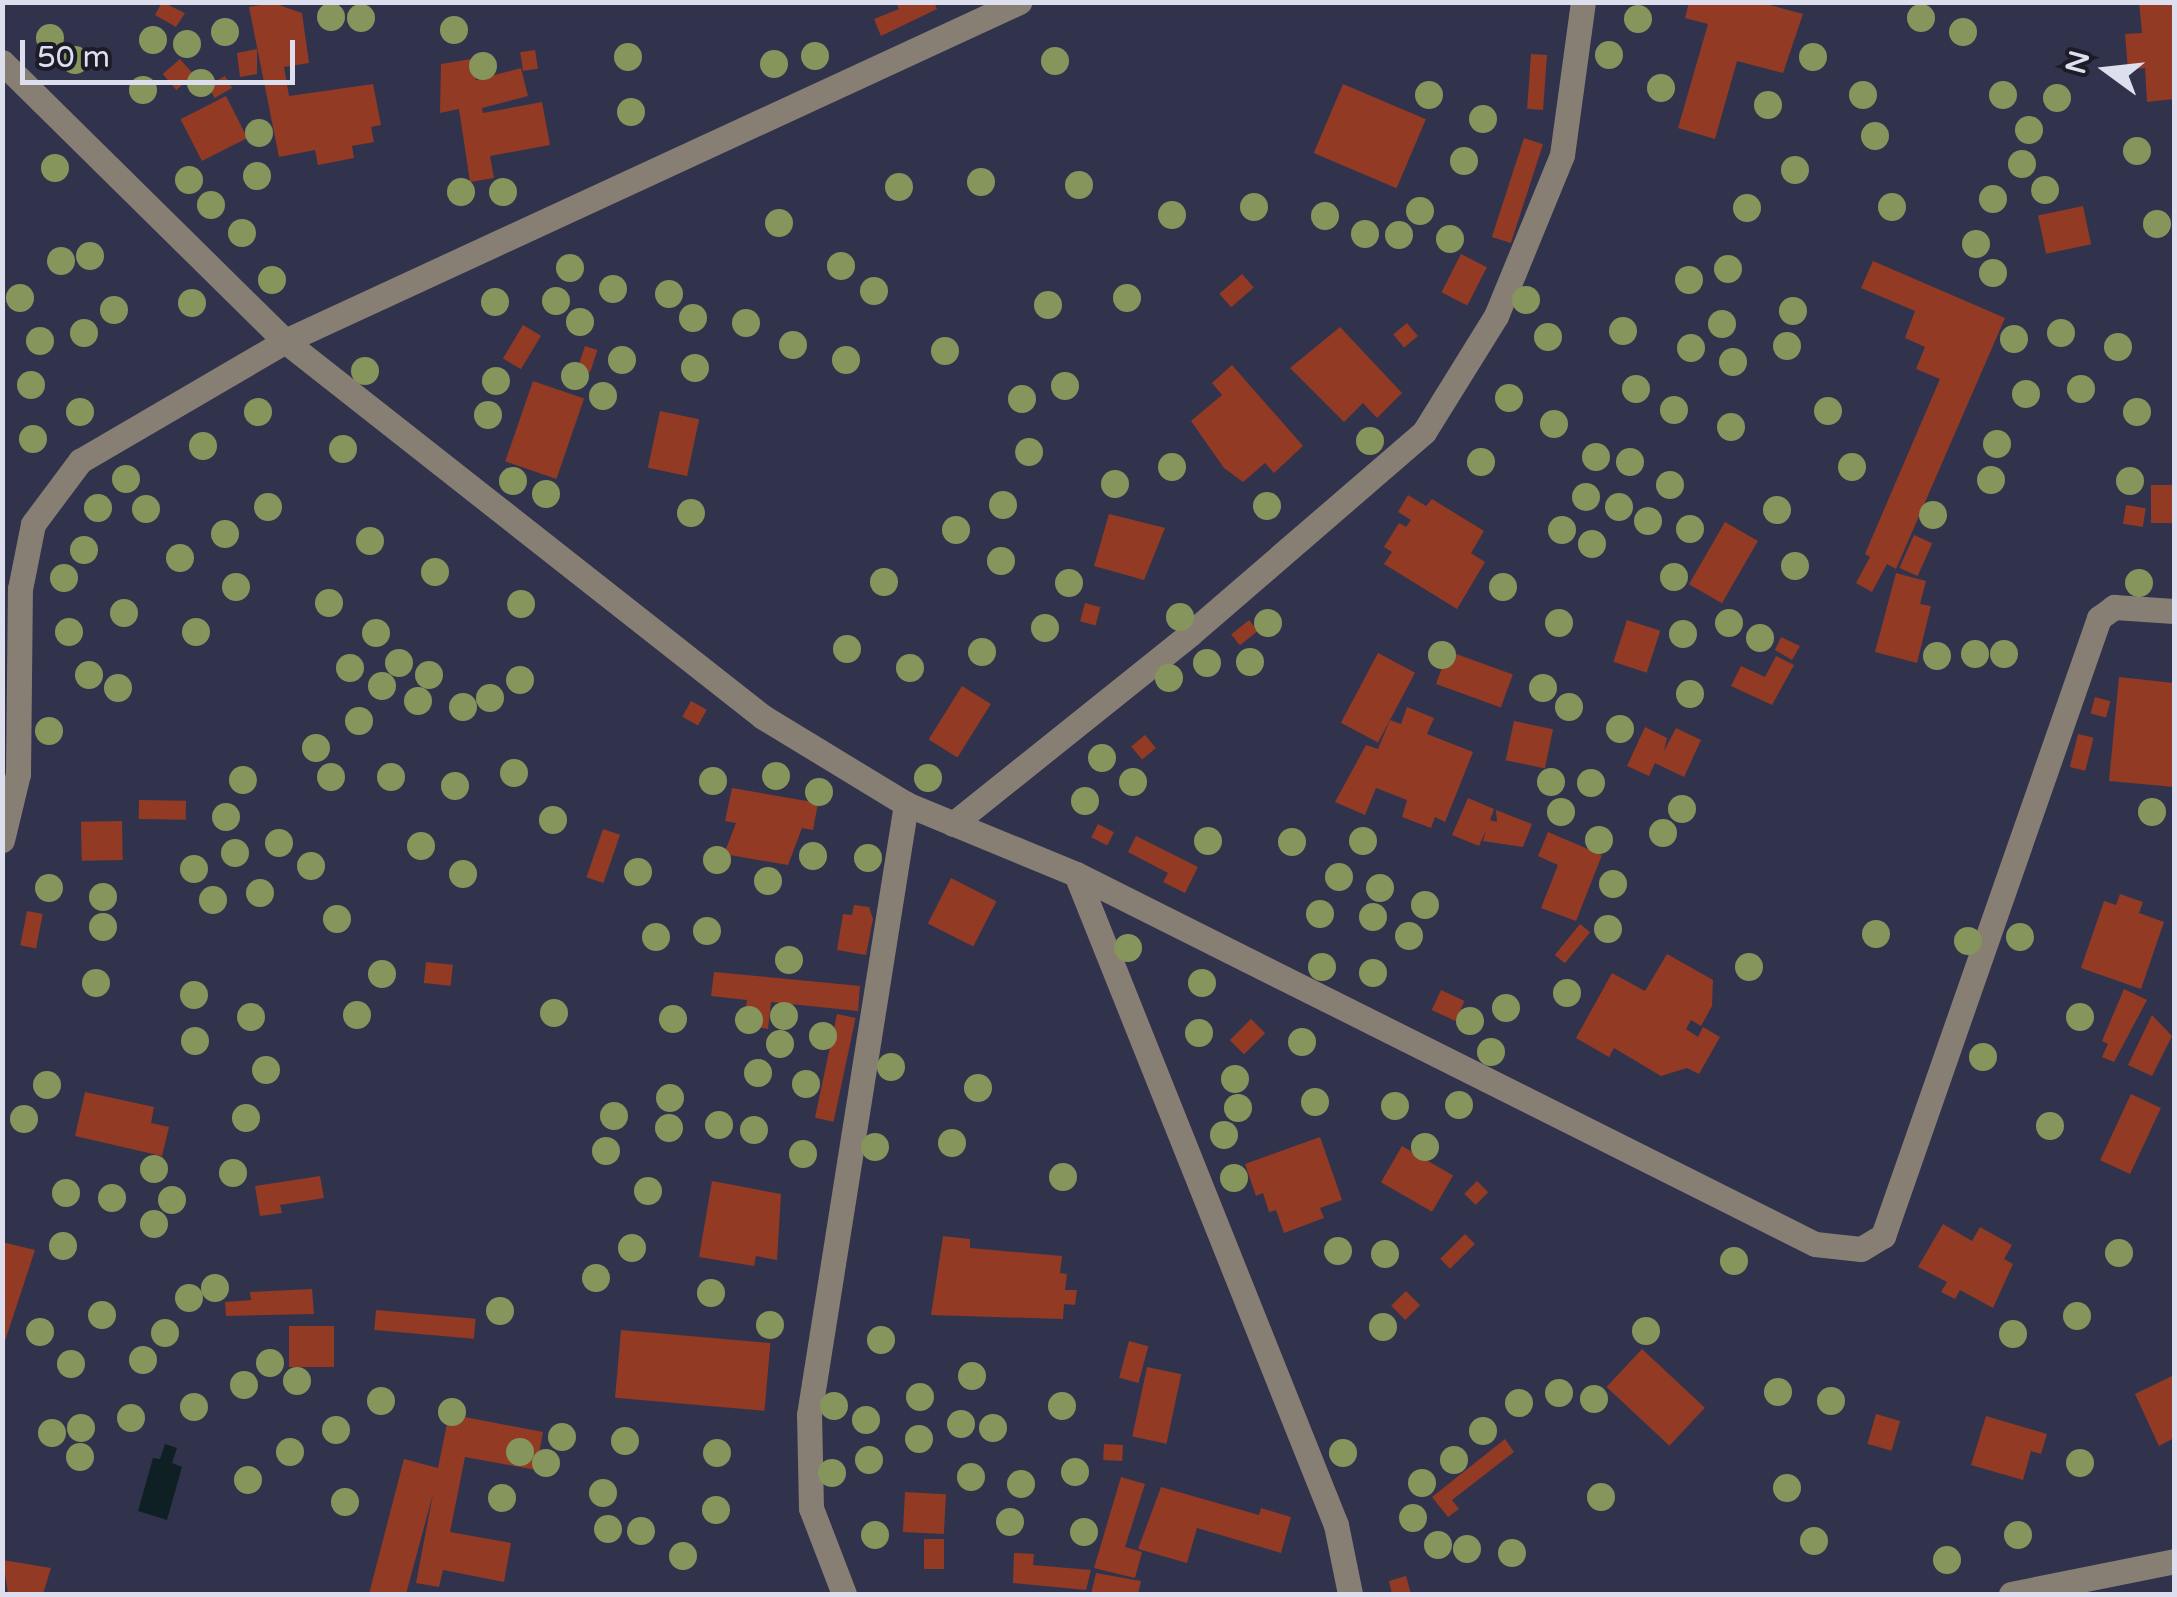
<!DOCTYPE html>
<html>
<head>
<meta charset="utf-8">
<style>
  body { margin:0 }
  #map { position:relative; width:2177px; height:1597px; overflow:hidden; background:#31334c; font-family:"Varela Round",sans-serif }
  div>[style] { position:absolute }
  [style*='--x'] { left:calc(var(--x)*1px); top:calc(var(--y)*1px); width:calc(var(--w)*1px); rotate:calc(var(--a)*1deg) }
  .water>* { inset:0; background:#0e2024 }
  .building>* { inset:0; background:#923a24; transform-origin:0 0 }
  .minor>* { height:25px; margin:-12.5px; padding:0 12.5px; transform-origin:12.5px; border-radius:12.5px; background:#887f74 }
  .trees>* { width:28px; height:28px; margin:-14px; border-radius:50%; background:#86955b }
  span { translate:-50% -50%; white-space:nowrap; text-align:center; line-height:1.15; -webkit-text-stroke:8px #1b1c27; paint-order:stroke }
  .frame { position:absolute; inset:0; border:5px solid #dddfef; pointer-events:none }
  .north { position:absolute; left:2057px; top:20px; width:100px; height:100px; -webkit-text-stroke:8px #1b1c27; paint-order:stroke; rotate:285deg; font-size:28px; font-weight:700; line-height:40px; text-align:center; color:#dddfef }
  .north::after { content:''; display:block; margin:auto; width:35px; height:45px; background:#dddfef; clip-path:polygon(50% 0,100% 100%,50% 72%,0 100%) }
  .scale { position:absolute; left:20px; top:40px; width:275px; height:45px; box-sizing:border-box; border:5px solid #dddfef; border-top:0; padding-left:12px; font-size:30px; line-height:35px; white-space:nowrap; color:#dddfef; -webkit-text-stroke:8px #1b1c27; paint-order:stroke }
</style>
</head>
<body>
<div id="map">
  <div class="water">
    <div style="clip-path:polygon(165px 1444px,177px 1448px,172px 1463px,182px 1467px,167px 1520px,138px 1511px,153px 1458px,160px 1459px)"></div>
  </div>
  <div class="building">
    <div style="clip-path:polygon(162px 2px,185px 13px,176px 27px,155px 15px)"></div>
    <div style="clip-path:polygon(896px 2px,934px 2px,937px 9px,881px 36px,874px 19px,899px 9px)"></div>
    <div style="clip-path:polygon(1689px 2px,1758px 2px,1803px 14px,1783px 73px,1737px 61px,1715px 139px,1678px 128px,1708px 24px,1685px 18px)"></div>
    <div style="clip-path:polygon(2139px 2px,2174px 2px,2174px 99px,2147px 102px,2145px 68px,2128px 70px,2125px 34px,2142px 33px)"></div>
    <div style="clip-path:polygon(273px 3px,302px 13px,309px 63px,284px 67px,289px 96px,373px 84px,381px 125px,371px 127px,374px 142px,352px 146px,354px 158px,318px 165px,315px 150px,279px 157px,249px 7px)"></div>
    <div style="clip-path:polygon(257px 49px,257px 74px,240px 77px,237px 53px)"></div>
    <div style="left:535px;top:50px;width:19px;height:15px;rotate:81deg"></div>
    <div style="left:1531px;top:54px;width:16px;height:55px;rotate:4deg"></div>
    <div style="left:180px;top:59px;width:21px;height:23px;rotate:49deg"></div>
    <div style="clip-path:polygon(471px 59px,476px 80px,521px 68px,528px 96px,482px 108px,483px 113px,542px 102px,550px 145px,490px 156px,494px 178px,470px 182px,459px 109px,440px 113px,441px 64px)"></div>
    <div style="left:225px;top:76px;width:14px;height:20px;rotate:60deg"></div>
    <div style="left:1343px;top:84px;width:90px;height:75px;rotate:23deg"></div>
    <div style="left:226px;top:96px;width:47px;height:51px;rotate:63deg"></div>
    <div style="left:1524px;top:138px;width:20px;height:104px;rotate:18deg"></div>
    <div style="left:2083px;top:206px;width:39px;height:46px;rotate:78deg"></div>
    <div style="left:1461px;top:254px;width:29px;height:43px;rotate:27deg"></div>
    <div style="clip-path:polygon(1873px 261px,2005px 318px,1896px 569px,1887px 564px,1872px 592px,1856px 583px,1870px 557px,1865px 554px,1940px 379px,1916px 369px,1925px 347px,1905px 338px,1915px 311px,1861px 288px)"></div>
    <div style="left:1242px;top:274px;width:18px;height:30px;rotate:49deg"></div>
    <div style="left:1407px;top:323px;width:17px;height:18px;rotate:50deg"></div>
    <div style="left:523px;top:325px;width:21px;height:39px;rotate:31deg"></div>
    <div style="clip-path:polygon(1340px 327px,1402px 393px,1377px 418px,1363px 403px,1344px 422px,1290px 368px)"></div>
    <div style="left:585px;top:346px;width:13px;height:23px;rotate:18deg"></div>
    <div style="clip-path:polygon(1232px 365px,1303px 446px,1274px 473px,1265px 463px,1243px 482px,1224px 468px,1191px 421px,1222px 395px,1212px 383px)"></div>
    <div style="left:533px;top:381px;width:54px;height:85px;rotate:19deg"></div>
    <div style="left:660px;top:411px;width:40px;height:58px;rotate:12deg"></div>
    <div style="left:2174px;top:485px;width:38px;height:23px;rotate:90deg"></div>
    <div style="clip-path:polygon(1408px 495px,1426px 506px,1432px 499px,1484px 531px,1471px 553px,1485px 562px,1457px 609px,1384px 564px,1392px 552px,1384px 547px,1399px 523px,1406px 527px,1411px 520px,1398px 512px)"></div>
    <div style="left:2126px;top:505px;width:20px;height:19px;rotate:9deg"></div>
    <div style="clip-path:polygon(1109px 514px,1165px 528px,1144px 580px,1094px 566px)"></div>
    <div style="left:1725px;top:522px;width:38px;height:72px;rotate:30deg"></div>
    <div style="left:1914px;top:535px;width:20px;height:36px;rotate:24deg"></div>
    <div style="clip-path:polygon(1896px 573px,1926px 581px,1920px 604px,1931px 606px,1917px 663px,1875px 652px)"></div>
    <div style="left:1085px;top:603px;width:16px;height:19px;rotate:15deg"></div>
    <div style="left:1249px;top:620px;width:14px;height:23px;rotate:51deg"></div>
    <div style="left:1627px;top:620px;width:35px;height:44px;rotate:18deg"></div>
    <div style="clip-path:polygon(1781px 637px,1800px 646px,1792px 660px,1775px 650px)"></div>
    <div style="left:1448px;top:651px;width:69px;height:35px;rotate:20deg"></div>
    <div style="left:1378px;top:653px;width:42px;height:79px;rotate:28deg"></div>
    <div style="clip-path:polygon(1776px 656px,1794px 665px,1772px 705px,1731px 686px,1741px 666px,1765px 677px)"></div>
    <div style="clip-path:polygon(2119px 677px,2174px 683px,2174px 787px,2109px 781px)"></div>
    <div style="left:962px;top:686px;width:34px;height:63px;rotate:32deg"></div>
    <div style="left:2095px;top:697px;width:16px;height:17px;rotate:15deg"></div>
    <div style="left:691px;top:701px;width:18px;height:18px;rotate:29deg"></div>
    <div style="clip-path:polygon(1407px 707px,1434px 718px,1427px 734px,1473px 752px,1445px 822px,1435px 817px,1431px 828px,1402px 817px,1407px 800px,1376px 788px,1365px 815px,1335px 802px,1366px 745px,1378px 749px,1390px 720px,1401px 724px)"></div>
    <div style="left:1514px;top:721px;width:40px;height:40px;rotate:12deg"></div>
    <div style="clip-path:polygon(1645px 727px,1667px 738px,1664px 751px,1676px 728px,1701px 740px,1684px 777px,1655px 763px,1649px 776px,1627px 766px)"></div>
    <div style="left:2078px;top:734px;width:16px;height:34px;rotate:14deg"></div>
    <div style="left:1145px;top:735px;width:17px;height:18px;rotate:50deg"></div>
    <div style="clip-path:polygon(732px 788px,818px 803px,813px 830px,802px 828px,788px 865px,724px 854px,736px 823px,725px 821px)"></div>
    <div style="clip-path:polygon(1468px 798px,1494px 809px,1490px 820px,1497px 822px,1496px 810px,1532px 824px,1523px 847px,1483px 841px,1486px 830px,1479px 846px,1452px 835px)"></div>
    <div style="left:139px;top:800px;width:47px;height:19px;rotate:1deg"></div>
    <div style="left:122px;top:821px;width:39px;height:41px;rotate:89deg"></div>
    <div style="left:1098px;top:824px;width:18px;height:15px;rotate:27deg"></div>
    <div style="left:603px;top:829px;width:18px;height:51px;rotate:19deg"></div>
    <div style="clip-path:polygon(1548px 832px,1602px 855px,1576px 921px,1541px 908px,1558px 865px,1538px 856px)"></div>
    <div style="clip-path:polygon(1136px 836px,1198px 867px,1185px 893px,1163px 882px,1168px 873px,1128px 852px)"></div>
    <div style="left:951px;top:878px;width:51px;height:51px;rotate:27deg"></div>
    <div style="clip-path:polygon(2120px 894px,2143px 902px,2139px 913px,2164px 922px,2141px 989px,2081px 968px,2104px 901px,2116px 905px)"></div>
    <div style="clip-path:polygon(854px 905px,869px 907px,873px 919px,866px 955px,837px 950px,843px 914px,852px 915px)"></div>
    <div style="left:27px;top:911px;width:16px;height:35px;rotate:11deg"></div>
    <div style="left:1580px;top:924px;width:13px;height:40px;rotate:39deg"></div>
    <div style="clip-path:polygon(1667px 954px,1713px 980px,1712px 1006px,1701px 1026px,1691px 1020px,1686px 1029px,1698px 1037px,1703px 1027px,1720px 1037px,1699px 1074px,1687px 1068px,1661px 1076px,1614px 1048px,1609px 1057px,1576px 1038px,1612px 973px,1645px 991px)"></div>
    <div style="left:426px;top:962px;width:27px;height:21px;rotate:6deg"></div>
    <div style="clip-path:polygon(714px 972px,860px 986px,858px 1011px,771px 1002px,768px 1029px,753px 1026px,756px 1014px,745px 1012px,747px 1000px,711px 996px)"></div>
    <div style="clip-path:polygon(2124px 989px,2147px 1000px,2114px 1062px,2102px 1057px,2108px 1044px,2102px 1041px)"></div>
    <div style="left:1441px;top:990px;width:26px;height:22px;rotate:25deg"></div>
    <div style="left:837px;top:1014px;width:19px;height:106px;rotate:12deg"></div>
    <div style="clip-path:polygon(2152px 1015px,2172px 1036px,2152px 1076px,2128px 1065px)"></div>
    <div style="left:1251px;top:1019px;width:20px;height:30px;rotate:45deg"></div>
    <div style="clip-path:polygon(85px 1092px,154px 1107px,151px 1123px,169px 1127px,162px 1156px,75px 1136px)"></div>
    <div style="left:2131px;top:1094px;width:33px;height:73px;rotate:25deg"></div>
    <div style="clip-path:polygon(1320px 1137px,1342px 1200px,1320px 1208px,1324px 1218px,1284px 1233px,1276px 1210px,1269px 1212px,1263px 1193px,1256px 1196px,1245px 1164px)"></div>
    <div style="left:1402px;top:1146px;width:59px;height:42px;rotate:30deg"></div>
    <div style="clip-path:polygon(320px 1176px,324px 1198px,280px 1205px,282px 1213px,260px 1216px,255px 1186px)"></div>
    <div style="clip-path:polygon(712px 1181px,781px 1194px,777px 1260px,756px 1256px,754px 1266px,699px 1257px)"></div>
    <div style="left:1477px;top:1181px;width:16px;height:18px;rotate:45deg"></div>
    <div style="clip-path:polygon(1943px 1224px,1972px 1241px,1980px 1227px,2012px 1245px,2004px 1259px,2013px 1264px,1993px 1308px,1960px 1290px,1955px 1299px,1941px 1292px,1947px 1282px,1918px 1267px)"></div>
    <div style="left:1465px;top:1234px;width:14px;height:35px;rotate:45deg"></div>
    <div style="clip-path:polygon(943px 1236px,970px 1239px,970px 1248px,1062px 1256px,1060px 1273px,1067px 1274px,1065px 1290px,1077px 1290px,1075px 1305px,1064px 1304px,1063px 1319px,931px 1315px)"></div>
    <div style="clip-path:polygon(2px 1242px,35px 1250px,4px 1344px,2px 1344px)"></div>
    <div style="clip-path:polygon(312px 1289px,314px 1314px,226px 1316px,225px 1302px,251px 1300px,250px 1292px)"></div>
    <div style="left:1406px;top:1291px;width:20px;height:21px;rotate:45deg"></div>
    <div style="left:376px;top:1310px;width:100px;height:20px;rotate:5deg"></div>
    <div style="left:289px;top:1326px;width:45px;height:41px"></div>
    <div style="left:621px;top:1330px;width:150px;height:68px;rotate:5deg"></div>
    <div style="left:1129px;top:1341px;width:20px;height:38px;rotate:15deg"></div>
    <div style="left:1642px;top:1349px;width:86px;height:52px;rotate:43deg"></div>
    <div style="left:1147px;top:1367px;width:35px;height:71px;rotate:12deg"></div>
    <div style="clip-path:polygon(2174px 1375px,2174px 1438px,2159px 1446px,2135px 1394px)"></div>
    <div style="clip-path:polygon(449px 1414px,543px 1432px,536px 1470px,465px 1457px,450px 1532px,511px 1543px,504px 1582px,443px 1570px,439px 1587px,416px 1583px,433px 1494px,406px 1594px,369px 1594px,404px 1459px,438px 1468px)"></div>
    <div style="left:1876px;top:1414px;width:25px;height:31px;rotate:16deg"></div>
    <div style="clip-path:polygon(1986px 1416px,2047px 1434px,2041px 1454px,2031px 1451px,2023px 1480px,1971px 1465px)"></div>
    <div style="clip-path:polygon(1505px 1439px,1514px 1452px,1452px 1500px,1459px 1509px,1448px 1517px,1432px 1497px)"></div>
    <div style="left:1104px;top:1444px;width:19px;height:16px;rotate:3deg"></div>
    <div style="clip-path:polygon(1121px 1477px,1145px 1484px,1125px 1547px,1142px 1552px,1135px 1578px,1094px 1568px)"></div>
    <div style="clip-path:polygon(1161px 1487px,1259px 1515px,1261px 1508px,1291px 1517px,1281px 1553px,1197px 1528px,1187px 1563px,1138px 1549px)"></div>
    <div style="left:905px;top:1492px;width:41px;height:40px;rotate:3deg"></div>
    <div style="left:924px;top:1539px;width:20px;height:30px"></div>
    <div style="clip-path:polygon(1014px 1553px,1034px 1554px,1033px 1565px,1091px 1570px,1086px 1590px,1013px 1583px)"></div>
    <div style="clip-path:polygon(3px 1560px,51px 1568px,43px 1594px,8px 1593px)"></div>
    <div style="clip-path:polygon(1096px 1573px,1141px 1581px,1138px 1594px,1091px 1594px)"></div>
    <div style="clip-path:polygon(1406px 1576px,1411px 1594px,1392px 1594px,1389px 1581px)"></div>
  </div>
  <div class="minor">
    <div style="--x:2;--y:62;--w:397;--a:44.6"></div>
    <div style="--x:285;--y:341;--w:608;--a:38.19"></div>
    <div style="--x:763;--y:717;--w:167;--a:31.3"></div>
    <div style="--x:906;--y:804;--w:184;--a:22.4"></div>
    <div style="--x:1076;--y:874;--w:826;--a:26.6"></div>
    <div style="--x:1815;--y:1244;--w:46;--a:6.2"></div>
    <div style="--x:1861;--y:1249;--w:26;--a:-31"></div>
    <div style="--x:1883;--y:1236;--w:655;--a:-70.73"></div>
    <div style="--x:2099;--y:618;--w:19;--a:-36"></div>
    <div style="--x:2114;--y:607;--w:60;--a:3.8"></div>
    <div style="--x:953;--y:824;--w:304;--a:-38.7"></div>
    <div style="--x:1190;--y:634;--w:309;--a:-40.8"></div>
    <div style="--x:1424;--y:432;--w:137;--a:-58.2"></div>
    <div style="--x:1496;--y:316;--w:174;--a:-67.7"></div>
    <div style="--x:1562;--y:155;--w:154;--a:-82.2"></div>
    <div style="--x:2;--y:840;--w:68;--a:-76.4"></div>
    <div style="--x:18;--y:774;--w:185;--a:-89.4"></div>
    <div style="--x:20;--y:589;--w:66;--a:-78.7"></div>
    <div style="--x:33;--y:524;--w:79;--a:-53.3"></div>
    <div style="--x:80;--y:461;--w:238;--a:-30.3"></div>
    <div style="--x:285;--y:341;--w:809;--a:-24.79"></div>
    <div style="--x:1076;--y:874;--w:701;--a:68.23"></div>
    <div style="--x:1336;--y:1525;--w:70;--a:78.5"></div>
    <div style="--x:844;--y:1594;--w:92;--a:-111"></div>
    <div style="--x:811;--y:1508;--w:93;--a:-91.2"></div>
    <div style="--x:809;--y:1415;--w:619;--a:-80.98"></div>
    <div style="--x:2011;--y:1594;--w:166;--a:-11.4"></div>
  </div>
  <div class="trees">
    <div style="left:331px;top:17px"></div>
    <div style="left:361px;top:18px"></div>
    <div style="left:1921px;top:18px"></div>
    <div style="left:1638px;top:19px"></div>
    <div style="left:454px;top:30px"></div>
    <div style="left:225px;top:32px"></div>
    <div style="left:1963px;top:32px"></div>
    <div style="left:50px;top:38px"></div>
    <div style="left:153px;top:40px"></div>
    <div style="left:187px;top:44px"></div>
    <div style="left:1609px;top:55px"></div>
    <div style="left:815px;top:56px"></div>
    <div style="left:628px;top:57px"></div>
    <div style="left:1813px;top:57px"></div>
    <div style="left:75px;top:60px"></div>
    <div style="left:1055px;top:61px"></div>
    <div style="left:774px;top:64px"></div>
    <div style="left:483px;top:66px"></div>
    <div style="left:201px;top:83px"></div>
    <div style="left:1661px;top:88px"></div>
    <div style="left:143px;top:90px"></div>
    <div style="left:1429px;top:95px"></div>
    <div style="left:1863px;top:95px"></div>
    <div style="left:2003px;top:95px"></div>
    <div style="left:2057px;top:98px"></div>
    <div style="left:1768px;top:105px"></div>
    <div style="left:631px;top:112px"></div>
    <div style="left:1483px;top:119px"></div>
    <div style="left:2029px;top:130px"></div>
    <div style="left:259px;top:133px"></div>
    <div style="left:1875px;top:136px"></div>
    <div style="left:2137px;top:151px"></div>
    <div style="left:1464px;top:161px"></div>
    <div style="left:2022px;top:164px"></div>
    <div style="left:55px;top:168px"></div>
    <div style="left:1795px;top:170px"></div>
    <div style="left:257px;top:176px"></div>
    <div style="left:189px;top:180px"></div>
    <div style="left:981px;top:182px"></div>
    <div style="left:1079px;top:185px"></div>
    <div style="left:899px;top:187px"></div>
    <div style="left:2045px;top:190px"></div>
    <div style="left:461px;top:192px"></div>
    <div style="left:503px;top:192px"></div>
    <div style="left:1993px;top:199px"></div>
    <div style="left:211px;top:205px"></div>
    <div style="left:1254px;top:207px"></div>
    <div style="left:1892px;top:207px"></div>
    <div style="left:1747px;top:208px"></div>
    <div style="left:1420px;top:211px"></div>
    <div style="left:1172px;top:215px"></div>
    <div style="left:1325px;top:216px"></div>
    <div style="left:779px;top:223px"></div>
    <div style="left:2157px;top:224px"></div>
    <div style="left:242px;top:233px"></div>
    <div style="left:1365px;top:234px"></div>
    <div style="left:1399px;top:235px"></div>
    <div style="left:1450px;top:239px"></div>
    <div style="left:1976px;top:244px"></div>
    <div style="left:90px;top:256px"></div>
    <div style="left:61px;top:261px"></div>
    <div style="left:841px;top:266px"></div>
    <div style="left:570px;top:268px"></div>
    <div style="left:1728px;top:269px"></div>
    <div style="left:1993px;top:273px"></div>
    <div style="left:272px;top:280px"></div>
    <div style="left:1689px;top:280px"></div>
    <div style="left:613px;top:289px"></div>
    <div style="left:874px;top:291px"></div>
    <div style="left:669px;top:294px"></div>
    <div style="left:20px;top:298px"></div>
    <div style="left:1127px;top:298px"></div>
    <div style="left:1526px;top:300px"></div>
    <div style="left:556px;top:301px"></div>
    <div style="left:495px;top:302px"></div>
    <div style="left:192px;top:303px"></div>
    <div style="left:1048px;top:305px"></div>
    <div style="left:114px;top:310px"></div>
    <div style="left:1793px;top:311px"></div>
    <div style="left:693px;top:318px"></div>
    <div style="left:580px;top:322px"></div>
    <div style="left:746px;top:323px"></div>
    <div style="left:1722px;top:324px"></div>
    <div style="left:1623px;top:331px"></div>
    <div style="left:84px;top:333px"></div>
    <div style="left:2061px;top:333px"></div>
    <div style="left:1548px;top:337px"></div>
    <div style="left:2014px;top:339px"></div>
    <div style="left:40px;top:341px"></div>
    <div style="left:793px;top:345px"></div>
    <div style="left:1787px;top:346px"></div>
    <div style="left:2118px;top:347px"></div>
    <div style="left:1691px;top:348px"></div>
    <div style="left:945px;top:351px"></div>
    <div style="left:622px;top:360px"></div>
    <div style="left:846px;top:360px"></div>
    <div style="left:1733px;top:362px"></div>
    <div style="left:695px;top:368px"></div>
    <div style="left:365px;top:371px"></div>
    <div style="left:575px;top:376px"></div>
    <div style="left:496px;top:381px"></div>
    <div style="left:31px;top:385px"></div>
    <div style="left:1065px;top:386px"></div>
    <div style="left:1636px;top:389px"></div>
    <div style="left:2081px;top:389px"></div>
    <div style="left:2026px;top:394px"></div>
    <div style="left:603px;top:396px"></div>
    <div style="left:1509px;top:398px"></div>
    <div style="left:1022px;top:399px"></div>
    <div style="left:1674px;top:410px"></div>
    <div style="left:1828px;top:411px"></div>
    <div style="left:80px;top:412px"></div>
    <div style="left:258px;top:412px"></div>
    <div style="left:2137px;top:412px"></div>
    <div style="left:488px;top:415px"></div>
    <div style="left:1554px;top:424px"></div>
    <div style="left:1731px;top:427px"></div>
    <div style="left:33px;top:439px"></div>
    <div style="left:1370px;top:441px"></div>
    <div style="left:1997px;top:444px"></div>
    <div style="left:203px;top:446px"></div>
    <div style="left:343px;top:449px"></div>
    <div style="left:1029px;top:452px"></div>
    <div style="left:1596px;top:457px"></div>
    <div style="left:1481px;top:462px"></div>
    <div style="left:1630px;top:462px"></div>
    <div style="left:1172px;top:467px"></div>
    <div style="left:1852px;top:467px"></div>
    <div style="left:126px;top:479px"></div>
    <div style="left:1991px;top:480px"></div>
    <div style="left:513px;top:481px"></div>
    <div style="left:2130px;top:481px"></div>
    <div style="left:1115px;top:484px"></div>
    <div style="left:1670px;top:485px"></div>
    <div style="left:546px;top:494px"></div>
    <div style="left:1586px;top:497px"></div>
    <div style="left:1003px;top:505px"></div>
    <div style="left:1267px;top:506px"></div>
    <div style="left:268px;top:507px"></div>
    <div style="left:1619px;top:507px"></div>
    <div style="left:98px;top:508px"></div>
    <div style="left:146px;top:509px"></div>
    <div style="left:1777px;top:510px"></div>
    <div style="left:691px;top:513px"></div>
    <div style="left:1933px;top:515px"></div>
    <div style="left:1648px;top:521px"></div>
    <div style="left:1690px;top:529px"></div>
    <div style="left:956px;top:530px"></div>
    <div style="left:1562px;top:530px"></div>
    <div style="left:225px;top:534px"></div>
    <div style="left:370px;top:541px"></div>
    <div style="left:1592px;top:544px"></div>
    <div style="left:84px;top:550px"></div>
    <div style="left:180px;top:558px"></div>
    <div style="left:1001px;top:561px"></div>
    <div style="left:1795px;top:566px"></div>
    <div style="left:435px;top:572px"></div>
    <div style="left:1674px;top:577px"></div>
    <div style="left:64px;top:578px"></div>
    <div style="left:884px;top:582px"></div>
    <div style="left:1069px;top:583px"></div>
    <div style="left:2139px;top:583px"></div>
    <div style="left:236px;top:587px"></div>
    <div style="left:1503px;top:587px"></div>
    <div style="left:329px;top:603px"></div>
    <div style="left:521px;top:604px"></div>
    <div style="left:124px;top:613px"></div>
    <div style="left:1180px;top:617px"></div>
    <div style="left:1268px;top:623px"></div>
    <div style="left:1559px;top:623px"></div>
    <div style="left:1729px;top:623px"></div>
    <div style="left:1045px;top:628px"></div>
    <div style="left:69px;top:632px"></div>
    <div style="left:196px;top:632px"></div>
    <div style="left:376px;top:633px"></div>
    <div style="left:1683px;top:634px"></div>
    <div style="left:1760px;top:638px"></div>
    <div style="left:847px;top:649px"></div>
    <div style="left:982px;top:652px"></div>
    <div style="left:1975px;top:654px"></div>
    <div style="left:2004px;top:654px"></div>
    <div style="left:1442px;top:655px"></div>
    <div style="left:1937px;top:656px"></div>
    <div style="left:1250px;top:662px"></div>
    <div style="left:399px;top:663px"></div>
    <div style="left:1207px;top:663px"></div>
    <div style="left:350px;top:668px"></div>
    <div style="left:910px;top:668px"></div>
    <div style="left:89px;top:675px"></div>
    <div style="left:429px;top:675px"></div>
    <div style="left:1169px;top:678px"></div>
    <div style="left:520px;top:680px"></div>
    <div style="left:382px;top:686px"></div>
    <div style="left:118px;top:688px"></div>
    <div style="left:1543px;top:688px"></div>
    <div style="left:1690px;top:694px"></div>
    <div style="left:490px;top:698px"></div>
    <div style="left:418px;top:701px"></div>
    <div style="left:463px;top:707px"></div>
    <div style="left:1569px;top:707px"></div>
    <div style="left:359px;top:721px"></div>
    <div style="left:1620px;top:729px"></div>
    <div style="left:49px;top:731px"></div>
    <div style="left:316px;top:748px"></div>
    <div style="left:1102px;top:758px"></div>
    <div style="left:514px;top:773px"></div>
    <div style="left:776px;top:776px"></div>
    <div style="left:331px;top:777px"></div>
    <div style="left:391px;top:777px"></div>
    <div style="left:928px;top:778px"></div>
    <div style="left:243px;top:780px"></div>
    <div style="left:713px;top:781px"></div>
    <div style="left:1133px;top:782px"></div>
    <div style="left:1551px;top:782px"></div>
    <div style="left:1591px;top:783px"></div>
    <div style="left:455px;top:786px"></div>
    <div style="left:819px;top:792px"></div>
    <div style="left:1085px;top:801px"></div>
    <div style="left:1682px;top:809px"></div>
    <div style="left:1561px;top:812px"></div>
    <div style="left:2152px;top:812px"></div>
    <div style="left:226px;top:817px"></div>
    <div style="left:553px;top:820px"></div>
    <div style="left:1663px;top:833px"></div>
    <div style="left:1599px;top:840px"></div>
    <div style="left:1208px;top:841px"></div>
    <div style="left:1363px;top:841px"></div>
    <div style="left:1292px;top:842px"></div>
    <div style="left:279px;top:843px"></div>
    <div style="left:421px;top:846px"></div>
    <div style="left:235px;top:853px"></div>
    <div style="left:813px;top:856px"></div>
    <div style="left:868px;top:858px"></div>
    <div style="left:717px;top:860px"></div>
    <div style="left:311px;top:866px"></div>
    <div style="left:194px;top:869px"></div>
    <div style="left:638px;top:872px"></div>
    <div style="left:463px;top:874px"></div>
    <div style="left:1339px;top:877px"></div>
    <div style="left:768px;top:881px"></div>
    <div style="left:1613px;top:884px"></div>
    <div style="left:49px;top:888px"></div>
    <div style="left:1380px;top:888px"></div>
    <div style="left:260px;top:893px"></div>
    <div style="left:103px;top:897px"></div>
    <div style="left:213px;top:900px"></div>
    <div style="left:1425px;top:905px"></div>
    <div style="left:1320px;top:914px"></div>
    <div style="left:1373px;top:917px"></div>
    <div style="left:337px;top:919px"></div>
    <div style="left:103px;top:927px"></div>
    <div style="left:1608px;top:929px"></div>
    <div style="left:707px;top:931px"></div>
    <div style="left:1876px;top:934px"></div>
    <div style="left:1409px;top:936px"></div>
    <div style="left:656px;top:937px"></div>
    <div style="left:2020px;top:937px"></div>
    <div style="left:1968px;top:941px"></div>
    <div style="left:1128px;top:948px"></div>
    <div style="left:789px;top:960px"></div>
    <div style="left:1322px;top:967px"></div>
    <div style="left:1749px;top:967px"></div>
    <div style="left:1373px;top:973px"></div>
    <div style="left:382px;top:974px"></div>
    <div style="left:96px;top:983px"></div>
    <div style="left:1202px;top:983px"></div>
    <div style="left:1567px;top:993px"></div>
    <div style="left:194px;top:995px"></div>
    <div style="left:1506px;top:1008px"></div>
    <div style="left:554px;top:1013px"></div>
    <div style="left:357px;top:1015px"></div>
    <div style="left:784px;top:1016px"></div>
    <div style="left:251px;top:1017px"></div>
    <div style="left:2080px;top:1017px"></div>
    <div style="left:673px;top:1019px"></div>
    <div style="left:749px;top:1020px"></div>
    <div style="left:1470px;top:1021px"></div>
    <div style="left:1199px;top:1033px"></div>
    <div style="left:823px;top:1036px"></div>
    <div style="left:195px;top:1041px"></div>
    <div style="left:1302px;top:1042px"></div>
    <div style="left:780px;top:1044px"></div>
    <div style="left:1491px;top:1052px"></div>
    <div style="left:1983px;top:1057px"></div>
    <div style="left:891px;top:1067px"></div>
    <div style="left:266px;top:1070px"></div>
    <div style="left:758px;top:1073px"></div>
    <div style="left:1235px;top:1079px"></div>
    <div style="left:806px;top:1084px"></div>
    <div style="left:47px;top:1085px"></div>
    <div style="left:978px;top:1088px"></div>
    <div style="left:670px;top:1098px"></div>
    <div style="left:1315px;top:1102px"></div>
    <div style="left:1459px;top:1105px"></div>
    <div style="left:1395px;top:1106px"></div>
    <div style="left:1238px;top:1108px"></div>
    <div style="left:614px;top:1116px"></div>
    <div style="left:246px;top:1118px"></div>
    <div style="left:24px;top:1119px"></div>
    <div style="left:719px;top:1125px"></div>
    <div style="left:2050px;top:1126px"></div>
    <div style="left:669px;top:1128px"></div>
    <div style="left:754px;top:1130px"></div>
    <div style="left:1224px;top:1135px"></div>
    <div style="left:952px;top:1143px"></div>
    <div style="left:875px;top:1147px"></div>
    <div style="left:1425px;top:1147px"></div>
    <div style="left:606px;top:1151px"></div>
    <div style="left:803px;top:1154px"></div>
    <div style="left:154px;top:1169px"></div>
    <div style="left:233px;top:1173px"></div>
    <div style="left:1063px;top:1177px"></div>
    <div style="left:1234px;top:1178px"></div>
    <div style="left:648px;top:1191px"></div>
    <div style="left:66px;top:1193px"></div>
    <div style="left:112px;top:1198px"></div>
    <div style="left:172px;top:1200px"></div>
    <div style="left:154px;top:1224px"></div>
    <div style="left:63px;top:1246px"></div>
    <div style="left:632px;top:1248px"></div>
    <div style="left:1338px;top:1251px"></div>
    <div style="left:2119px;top:1253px"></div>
    <div style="left:1385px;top:1254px"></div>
    <div style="left:1734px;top:1261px"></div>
    <div style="left:596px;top:1278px"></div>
    <div style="left:215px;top:1288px"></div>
    <div style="left:711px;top:1293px"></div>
    <div style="left:189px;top:1298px"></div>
    <div style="left:500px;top:1311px"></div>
    <div style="left:102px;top:1315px"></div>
    <div style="left:2077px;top:1316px"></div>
    <div style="left:770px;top:1325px"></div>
    <div style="left:1383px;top:1327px"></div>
    <div style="left:1646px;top:1331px"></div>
    <div style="left:40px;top:1332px"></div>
    <div style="left:165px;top:1333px"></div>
    <div style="left:2013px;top:1334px"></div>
    <div style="left:881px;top:1340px"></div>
    <div style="left:143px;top:1360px"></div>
    <div style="left:270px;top:1363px"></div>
    <div style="left:71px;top:1364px"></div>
    <div style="left:972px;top:1376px"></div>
    <div style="left:297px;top:1381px"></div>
    <div style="left:244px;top:1385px"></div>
    <div style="left:1778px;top:1392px"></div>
    <div style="left:1559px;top:1393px"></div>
    <div style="left:920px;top:1397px"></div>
    <div style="left:1594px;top:1399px"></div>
    <div style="left:381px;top:1401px"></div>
    <div style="left:1831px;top:1401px"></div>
    <div style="left:1519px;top:1403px"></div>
    <div style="left:834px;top:1406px"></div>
    <div style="left:1062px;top:1406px"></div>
    <div style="left:194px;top:1407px"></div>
    <div style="left:452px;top:1412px"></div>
    <div style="left:131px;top:1418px"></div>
    <div style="left:866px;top:1420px"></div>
    <div style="left:961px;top:1424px"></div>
    <div style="left:81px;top:1428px"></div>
    <div style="left:993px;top:1428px"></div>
    <div style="left:336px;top:1430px"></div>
    <div style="left:1483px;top:1431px"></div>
    <div style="left:52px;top:1433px"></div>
    <div style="left:562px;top:1437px"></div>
    <div style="left:919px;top:1439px"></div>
    <div style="left:625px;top:1441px"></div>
    <div style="left:290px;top:1452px"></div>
    <div style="left:520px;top:1452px"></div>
    <div style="left:717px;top:1453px"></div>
    <div style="left:1343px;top:1453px"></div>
    <div style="left:80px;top:1457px"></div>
    <div style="left:869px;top:1460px"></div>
    <div style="left:1454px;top:1460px"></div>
    <div style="left:546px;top:1463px"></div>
    <div style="left:2080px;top:1463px"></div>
    <div style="left:1075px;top:1472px"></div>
    <div style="left:832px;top:1473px"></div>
    <div style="left:971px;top:1477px"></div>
    <div style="left:248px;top:1480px"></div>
    <div style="left:1422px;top:1483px"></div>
    <div style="left:1021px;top:1484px"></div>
    <div style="left:1787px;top:1488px"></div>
    <div style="left:603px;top:1493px"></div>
    <div style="left:1601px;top:1497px"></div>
    <div style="left:502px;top:1498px"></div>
    <div style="left:345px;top:1502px"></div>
    <div style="left:716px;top:1510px"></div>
    <div style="left:1413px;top:1518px"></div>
    <div style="left:1010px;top:1522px"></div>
    <div style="left:608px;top:1529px"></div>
    <div style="left:641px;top:1531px"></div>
    <div style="left:1084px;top:1532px"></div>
    <div style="left:875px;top:1535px"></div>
    <div style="left:2018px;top:1535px"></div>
    <div style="left:1814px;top:1541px"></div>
    <div style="left:1438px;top:1545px"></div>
    <div style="left:1467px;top:1549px"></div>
    <div style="left:1512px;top:1553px"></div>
    <div style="left:683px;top:1556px"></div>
    <div style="left:1947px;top:1560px"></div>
  </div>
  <div class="frame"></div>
  <div class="north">N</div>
  <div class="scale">50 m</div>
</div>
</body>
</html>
